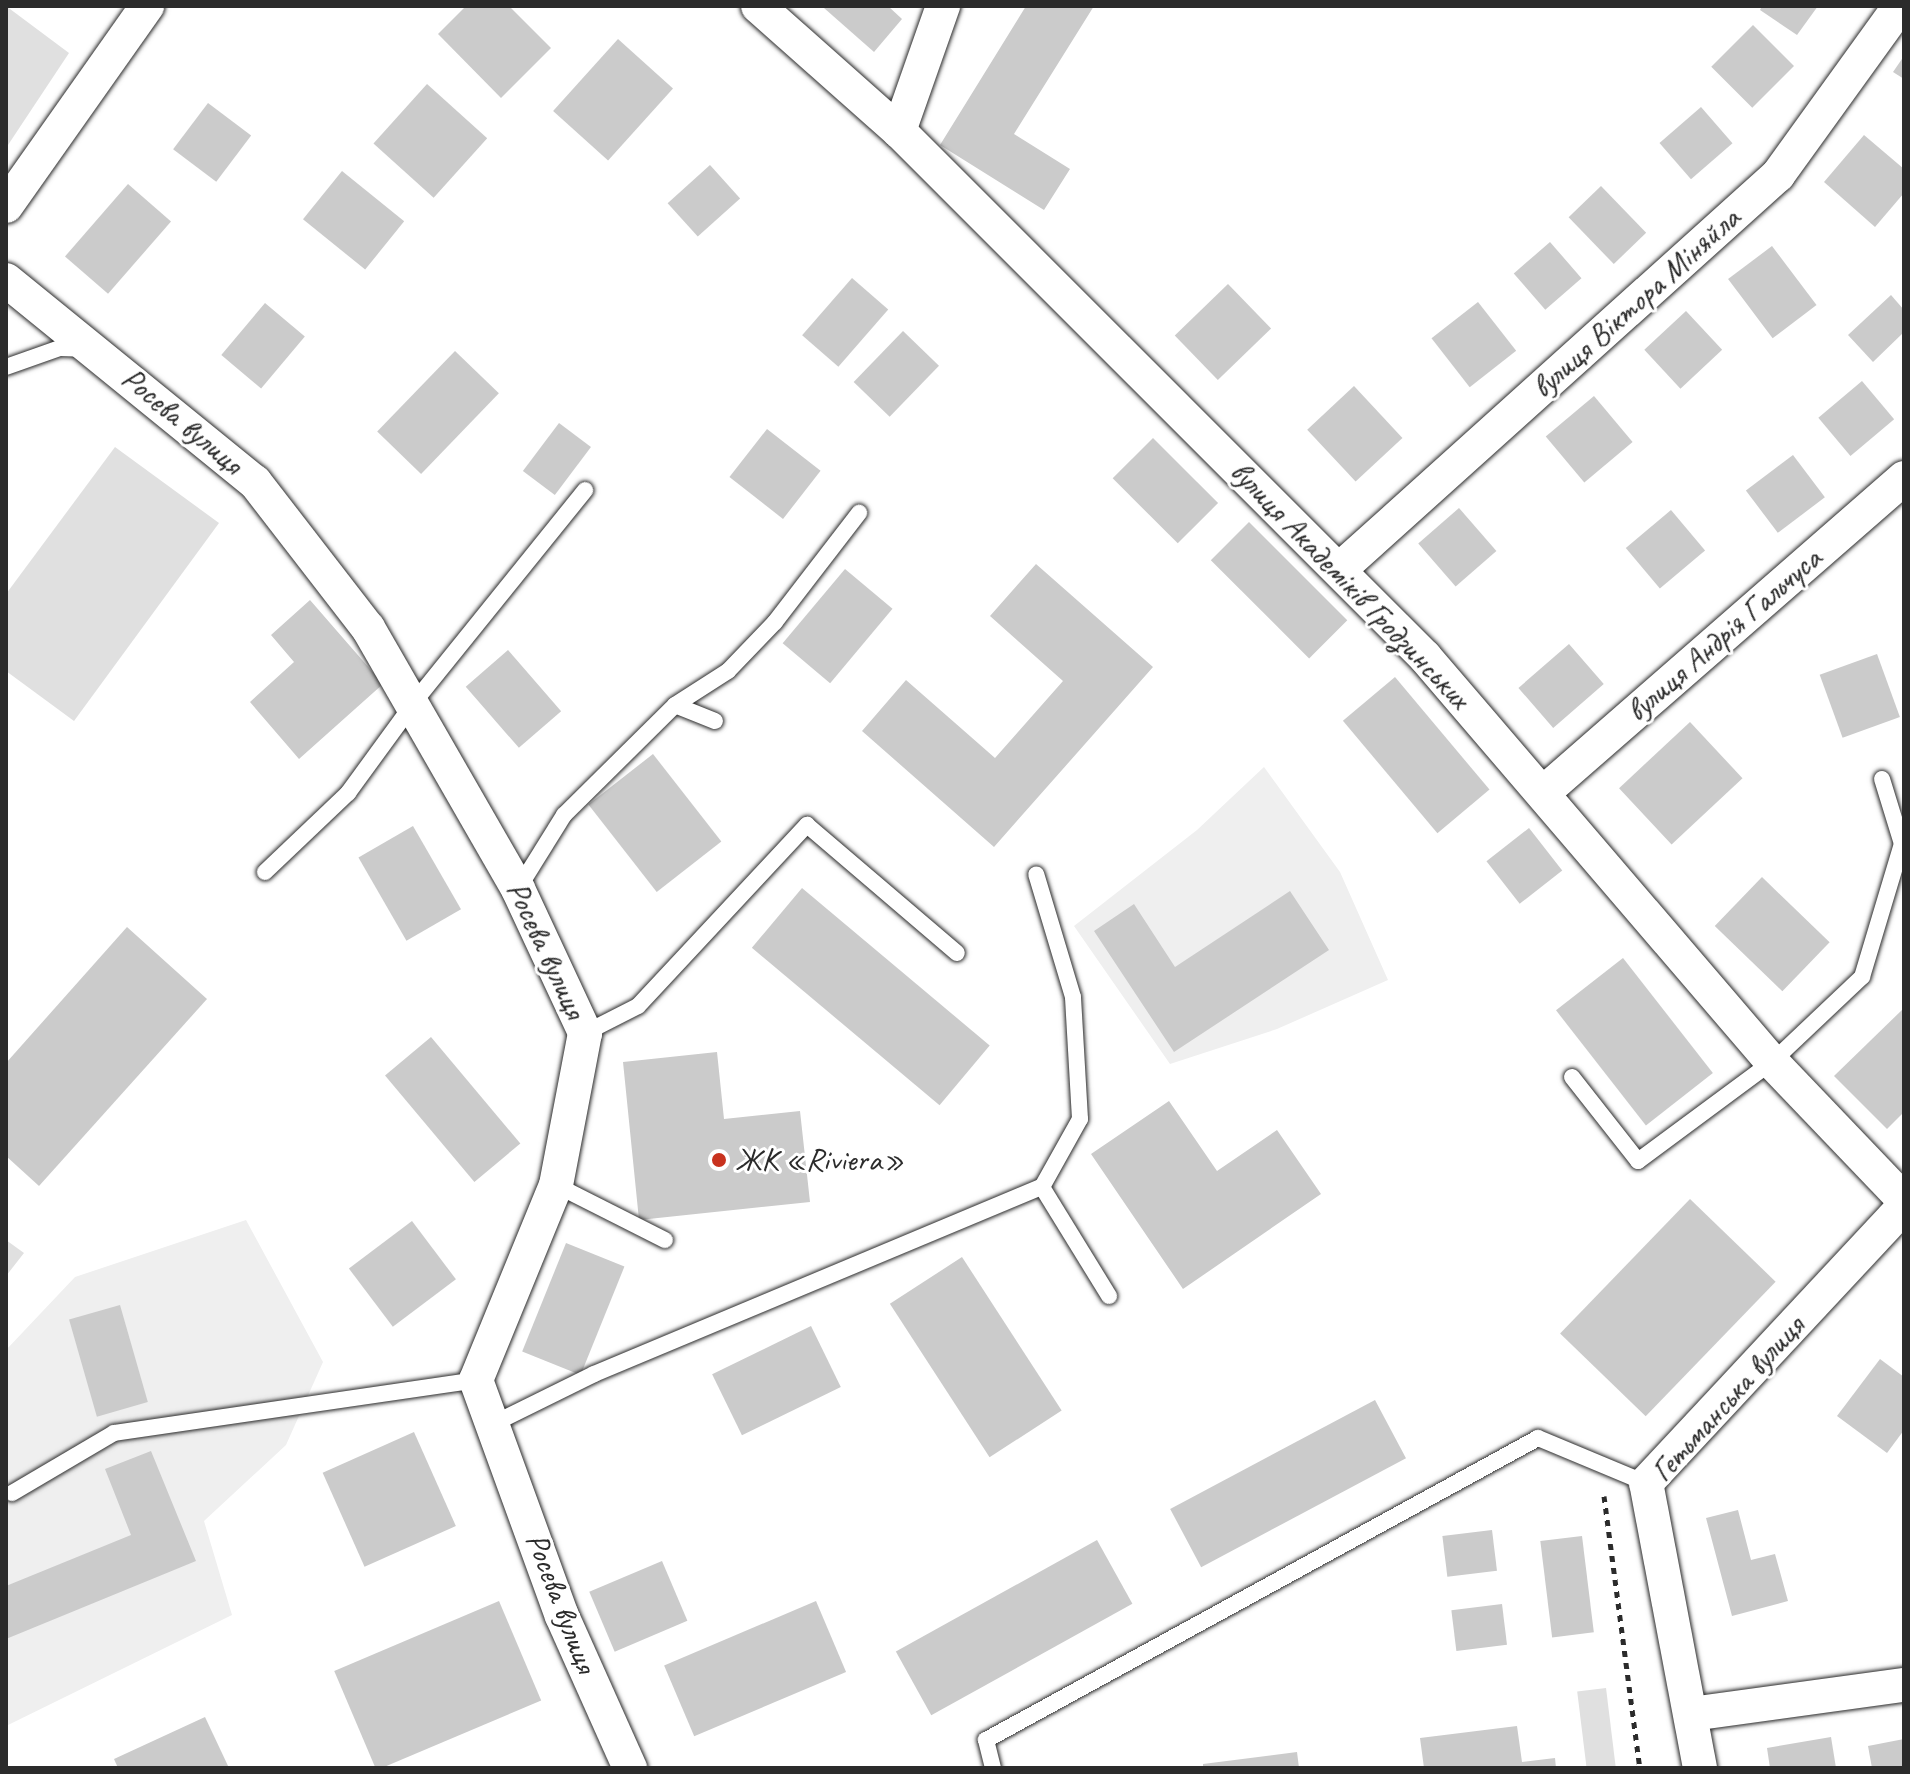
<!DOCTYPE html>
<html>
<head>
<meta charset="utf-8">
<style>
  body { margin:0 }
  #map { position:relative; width:1910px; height:1774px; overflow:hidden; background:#fff; font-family:Caveat,sans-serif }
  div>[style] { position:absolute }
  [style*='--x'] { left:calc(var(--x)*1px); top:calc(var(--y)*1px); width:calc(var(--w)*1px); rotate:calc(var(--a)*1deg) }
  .built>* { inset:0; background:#efefef }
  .green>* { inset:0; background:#e0e0e0; transform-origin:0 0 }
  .building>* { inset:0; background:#cbcbcb; transform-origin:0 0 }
  .path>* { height:5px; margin-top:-2.5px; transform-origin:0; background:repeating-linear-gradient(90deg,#2b2b2b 0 6px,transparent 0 12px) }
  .roads { filter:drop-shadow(0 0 2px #2b2b2b) drop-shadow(0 0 2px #2b2b2b) }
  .service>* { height:16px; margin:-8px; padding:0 8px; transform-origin:8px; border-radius:8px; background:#fff }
  .minor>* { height:34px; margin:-17px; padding:0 17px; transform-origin:17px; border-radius:17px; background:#fff }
  .dots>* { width:22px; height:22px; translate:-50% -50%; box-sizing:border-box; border:4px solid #fff; border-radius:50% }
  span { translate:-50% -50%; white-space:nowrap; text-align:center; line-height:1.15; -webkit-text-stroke:6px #fff; paint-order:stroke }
  .street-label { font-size:32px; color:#2b2b2b }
  .poi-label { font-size:32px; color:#2b2b2b }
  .left { translate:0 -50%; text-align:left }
  .frame { position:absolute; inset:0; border:8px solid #2b2b2b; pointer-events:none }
</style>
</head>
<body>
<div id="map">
  <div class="built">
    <div style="clip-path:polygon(1264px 767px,1340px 872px,1388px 980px,1277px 1029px,1170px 1064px,1074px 926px,1197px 830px)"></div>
    <div style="clip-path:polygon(246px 1220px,323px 1362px,286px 1445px,204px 1521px,232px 1615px,6px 1726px,6px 1350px,75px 1277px)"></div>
  </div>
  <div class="green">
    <div style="clip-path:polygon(6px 6px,69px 53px,6px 148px)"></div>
    <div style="clip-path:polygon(115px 447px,219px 523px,74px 721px,6px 671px,6px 594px)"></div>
    <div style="clip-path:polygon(6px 1240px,24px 1253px,6px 1276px)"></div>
    <div style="left:1606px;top:1688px;width:81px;height:29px;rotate:83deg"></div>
  </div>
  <div class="building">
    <div style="clip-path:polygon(466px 6px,509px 6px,551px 48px,501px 98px,438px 34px)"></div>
    <div style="clip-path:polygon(888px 6px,902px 19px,874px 52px,824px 8px)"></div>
    <div style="clip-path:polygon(1026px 6px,1094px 6px,1014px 134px,1070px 169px,1044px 210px,940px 145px)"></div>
    <div style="clip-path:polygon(1762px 6px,1818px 6px,1797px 35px,1760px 10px)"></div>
    <div style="left:1753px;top:25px;width:58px;height:59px;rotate:45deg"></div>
    <div style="left:618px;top:39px;width:74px;height:97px;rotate:42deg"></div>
    <div style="clip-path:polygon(1904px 56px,1904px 79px,1893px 72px)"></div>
    <div style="left:427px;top:84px;width:81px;height:80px;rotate:42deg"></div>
    <div style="left:208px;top:103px;width:54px;height:58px;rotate:37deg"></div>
    <div style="left:1701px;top:107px;width:48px;height:55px;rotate:49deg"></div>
    <div style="clip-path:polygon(1864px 135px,1904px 169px,1904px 193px,1875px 227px,1824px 182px)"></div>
    <div style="left:710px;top:165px;width:45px;height:57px;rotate:48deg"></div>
    <div style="left:342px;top:171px;width:80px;height:62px;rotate:39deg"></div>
    <div style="left:128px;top:184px;width:57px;height:96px;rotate:41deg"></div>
    <div style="left:1601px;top:186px;width:65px;height:45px;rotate:46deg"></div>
    <div style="left:1550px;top:242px;width:48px;height:48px;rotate:49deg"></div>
    <div style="left:1772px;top:246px;width:74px;height:55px;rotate:53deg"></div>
    <div style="left:852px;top:278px;width:48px;height:76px;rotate:41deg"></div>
    <div style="left:1228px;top:284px;width:62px;height:74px;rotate:46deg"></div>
    <div style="clip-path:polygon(1891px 295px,1904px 310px,1904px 332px,1873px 362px,1848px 335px)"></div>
    <div style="left:1478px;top:302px;width:62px;height:59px;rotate:52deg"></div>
    <div style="left:265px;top:303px;width:52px;height:68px;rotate:40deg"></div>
    <div style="left:1686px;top:311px;width:53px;height:57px;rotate:47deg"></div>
    <div style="left:903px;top:331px;width:50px;height:71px;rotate:44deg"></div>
    <div style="left:455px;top:351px;width:61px;height:112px;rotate:44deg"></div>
    <div style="left:1862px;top:381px;width:50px;height:57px;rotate:50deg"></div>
    <div style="left:1354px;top:386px;width:71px;height:64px;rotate:47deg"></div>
    <div style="left:1594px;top:396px;width:60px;height:63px;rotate:50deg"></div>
    <div style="left:559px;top:423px;width:40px;height:60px;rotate:37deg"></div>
    <div style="left:767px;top:429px;width:68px;height:61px;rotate:38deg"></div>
    <div style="left:1153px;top:438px;width:92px;height:57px;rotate:45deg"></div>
    <div style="left:1793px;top:455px;width:53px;height:59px;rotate:53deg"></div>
    <div style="left:1459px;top:508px;width:57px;height:54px;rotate:49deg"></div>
    <div style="left:1671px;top:510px;width:53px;height:59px;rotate:50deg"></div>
    <div style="left:1249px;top:522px;width:139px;height:54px;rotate:45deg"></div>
    <div style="clip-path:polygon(1036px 564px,1153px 667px,994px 847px,862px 731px,906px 680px,995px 758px,1063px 681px,990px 616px)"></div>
    <div style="left:845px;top:569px;width:62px;height:97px;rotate:40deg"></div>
    <div style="clip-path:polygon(310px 600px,383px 684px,299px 759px,250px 702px,294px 662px,271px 635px)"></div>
    <div style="left:1569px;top:644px;width:53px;height:67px;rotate:49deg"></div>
    <div style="left:508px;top:650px;width:81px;height:56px;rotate:49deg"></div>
    <div style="left:1877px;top:654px;width:67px;height:61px;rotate:70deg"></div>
    <div style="left:1395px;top:677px;width:147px;height:68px;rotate:50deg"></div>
    <div style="left:1690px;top:722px;width:77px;height:97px;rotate:47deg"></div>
    <div style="left:653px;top:754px;width:111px;height:82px;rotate:52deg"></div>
    <div style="left:413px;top:826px;width:96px;height:63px;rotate:60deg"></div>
    <div style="left:1529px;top:828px;width:54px;height:54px;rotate:52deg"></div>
    <div style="left:1762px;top:877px;width:94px;height:68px;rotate:44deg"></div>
    <div style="left:802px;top:888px;width:245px;height:78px;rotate:40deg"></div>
    <div style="clip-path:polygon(1290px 891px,1329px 950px,1174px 1052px,1094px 931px,1134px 904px,1175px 967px)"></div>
    <div style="clip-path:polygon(127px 927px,207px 999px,39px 1186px,6px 1156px,6px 1063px)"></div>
    <div style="left:1623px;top:958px;width:146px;height:85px;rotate:52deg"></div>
    <div style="clip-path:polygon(1904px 1008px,1904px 1112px,1887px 1129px,1834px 1076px)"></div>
    <div style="left:431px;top:1037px;width:139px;height:60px;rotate:50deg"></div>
    <div style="clip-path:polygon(717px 1052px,724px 1119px,800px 1111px,810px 1202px,639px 1220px,623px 1062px)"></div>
    <div style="clip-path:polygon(1169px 1101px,1217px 1171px,1277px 1130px,1321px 1194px,1183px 1289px,1091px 1154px)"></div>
    <div style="left:1690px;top:1199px;width:119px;height:187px;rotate:44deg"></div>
    <div style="left:412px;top:1221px;width:73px;height:79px;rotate:53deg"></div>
    <div style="left:566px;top:1243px;width:63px;height:117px;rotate:22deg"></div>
    <div style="left:962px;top:1257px;width:183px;height:86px;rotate:57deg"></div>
    <div style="left:120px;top:1305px;width:101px;height:53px;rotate:74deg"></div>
    <div style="left:811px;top:1326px;width:68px;height:110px;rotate:64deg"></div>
    <div style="clip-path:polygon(1880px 1359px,1904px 1377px,1904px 1430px,1887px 1453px,1837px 1416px)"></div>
    <div style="left:1375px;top:1400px;width:66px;height:232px;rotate:62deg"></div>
    <div style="left:414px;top:1432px;width:103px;height:100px;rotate:66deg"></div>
    <div style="clip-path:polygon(151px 1451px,196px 1561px,6px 1639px,6px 1586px,131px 1535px,105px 1469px)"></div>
    <div style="clip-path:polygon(1738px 1510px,1751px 1560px,1775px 1554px,1788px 1601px,1732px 1616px,1706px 1518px)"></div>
    <div style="left:1492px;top:1530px;width:41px;height:50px;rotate:83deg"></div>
    <div style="left:1582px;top:1536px;width:97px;height:42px;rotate:83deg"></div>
    <div style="left:1097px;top:1540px;width:73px;height:230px;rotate:61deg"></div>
    <div style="left:662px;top:1561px;width:65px;height:79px;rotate:67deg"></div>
    <div style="left:499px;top:1601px;width:108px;height:179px;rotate:67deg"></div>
    <div style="left:816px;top:1601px;width:77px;height:165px;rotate:67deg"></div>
    <div style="left:1502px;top:1604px;width:41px;height:51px;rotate:83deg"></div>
    <div style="clip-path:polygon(205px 1717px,229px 1768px,118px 1768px,114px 1759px)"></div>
    <div style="clip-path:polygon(1517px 1726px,1522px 1762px,1555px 1758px,1556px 1768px,1424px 1768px,1420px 1738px)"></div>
    <div style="clip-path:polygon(1831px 1737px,1836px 1768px,1770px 1768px,1767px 1748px)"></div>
    <div style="clip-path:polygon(1904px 1739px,1904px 1768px,1872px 1768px,1868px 1746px)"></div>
    <div style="clip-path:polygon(1297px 1752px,1299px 1768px,1203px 1768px,1203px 1764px)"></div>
  </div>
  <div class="path">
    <div style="--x:1604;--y:1496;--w:274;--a:82.5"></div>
  </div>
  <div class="roads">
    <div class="service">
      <div style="--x:6;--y:367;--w:57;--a:-19.4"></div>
      <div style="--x:60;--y:348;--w:23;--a:2"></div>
      <div style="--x:675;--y:705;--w:63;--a:-32.7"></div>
      <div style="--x:728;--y:671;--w:68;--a:-46.2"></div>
      <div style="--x:775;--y:622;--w:138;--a:-52.4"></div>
      <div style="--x:265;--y:872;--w:115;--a:-43.6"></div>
      <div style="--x:348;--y:793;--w:114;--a:-53.9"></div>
      <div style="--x:415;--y:701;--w:271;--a:-51.1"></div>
      <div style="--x:518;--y:889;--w:87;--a:-58.1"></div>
      <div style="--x:564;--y:815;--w:156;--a:-44.7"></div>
      <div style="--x:675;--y:705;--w:43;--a:21.8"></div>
      <div style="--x:585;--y:1033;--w:59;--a:-27"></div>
      <div style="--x:638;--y:1006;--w:248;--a:-47"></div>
      <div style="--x:807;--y:825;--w:197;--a:40.5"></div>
      <div style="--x:1572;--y:1077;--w:107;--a:51.8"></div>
      <div style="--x:1638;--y:1161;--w:167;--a:-36.5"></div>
      <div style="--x:1772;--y:1062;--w:124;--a:-43.4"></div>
      <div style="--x:1862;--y:977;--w:139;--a:-73.3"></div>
      <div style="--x:1902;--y:844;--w:68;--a:-107.1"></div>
      <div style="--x:556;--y:1185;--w:122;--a:26.8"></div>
      <div style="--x:1042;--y:1187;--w:128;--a:58.4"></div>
      <div style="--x:495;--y:1423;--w:110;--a:-26.3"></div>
      <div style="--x:594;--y:1374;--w:485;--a:-22.7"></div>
      <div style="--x:1042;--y:1187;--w:78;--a:-60.8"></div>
      <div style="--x:1080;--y:1119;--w:122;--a:-93.3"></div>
      <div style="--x:1073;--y:997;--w:128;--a:-106.7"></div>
      <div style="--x:12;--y:1493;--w:118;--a:-30.5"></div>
      <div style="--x:114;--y:1433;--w:366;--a:-8.3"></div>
      <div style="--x:993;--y:1768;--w:29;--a:-104"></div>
      <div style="--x:986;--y:1740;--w:629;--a:-28.68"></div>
      <div style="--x:1538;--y:1438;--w:117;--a:22.6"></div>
    </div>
    <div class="minor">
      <div style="--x:758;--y:6;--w:188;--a:41.6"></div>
      <div style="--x:899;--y:131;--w:744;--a:45"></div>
      <div style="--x:1425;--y:657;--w:533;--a:49.41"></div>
      <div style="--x:1772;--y:1062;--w:191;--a:46.3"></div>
      <div style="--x:899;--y:131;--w:133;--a:-70.6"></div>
      <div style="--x:6;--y:206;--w:245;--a:-54.8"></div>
      <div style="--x:6;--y:280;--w:321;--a:39.1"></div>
      <div style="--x:255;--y:482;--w:185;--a:52.3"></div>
      <div style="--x:368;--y:628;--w:301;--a:60.1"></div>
      <div style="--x:518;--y:889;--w:159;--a:65"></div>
      <div style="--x:585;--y:1033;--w:155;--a:100.8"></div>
      <div style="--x:556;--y:1185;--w:211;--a:112.3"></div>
      <div style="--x:476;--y:1380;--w:251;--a:70"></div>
      <div style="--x:562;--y:1616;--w:167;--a:65.9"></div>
      <div style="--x:1339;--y:570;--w:591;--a:-41.98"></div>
      <div style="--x:1778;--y:175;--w:208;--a:-54.2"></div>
      <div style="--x:1543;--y:793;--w:479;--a:-41.1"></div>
      <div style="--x:1691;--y:1714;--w:215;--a:-7.8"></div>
      <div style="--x:1700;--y:1768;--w:290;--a:-100.7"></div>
      <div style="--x:1646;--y:1483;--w:379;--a:-47"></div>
    </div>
  </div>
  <div class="dots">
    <div style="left:719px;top:1160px;background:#c8321e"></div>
  </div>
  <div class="street-label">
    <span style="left:1636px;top:303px;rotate:-42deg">вулиця Віктора Міняйла</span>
    <span style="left:182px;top:421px;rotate:40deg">Росева вулиця</span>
    <span style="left:1350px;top:585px;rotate:46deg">вулиця Академіків Гродзинських</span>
    <span style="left:1724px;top:635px;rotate:-41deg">вулиця Андрія Гальчуса</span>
    <span style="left:546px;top:950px;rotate:65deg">Росева вулиця</span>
    <span style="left:1728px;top:1399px;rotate:-48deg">Гетьманська вулиця</span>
    <span style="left:561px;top:1603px;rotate:69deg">Росева вулиця</span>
  </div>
  <div class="poi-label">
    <span class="left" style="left:735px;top:1160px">ЖК «Riviera»</span>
  </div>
  <div class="frame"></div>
</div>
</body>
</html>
